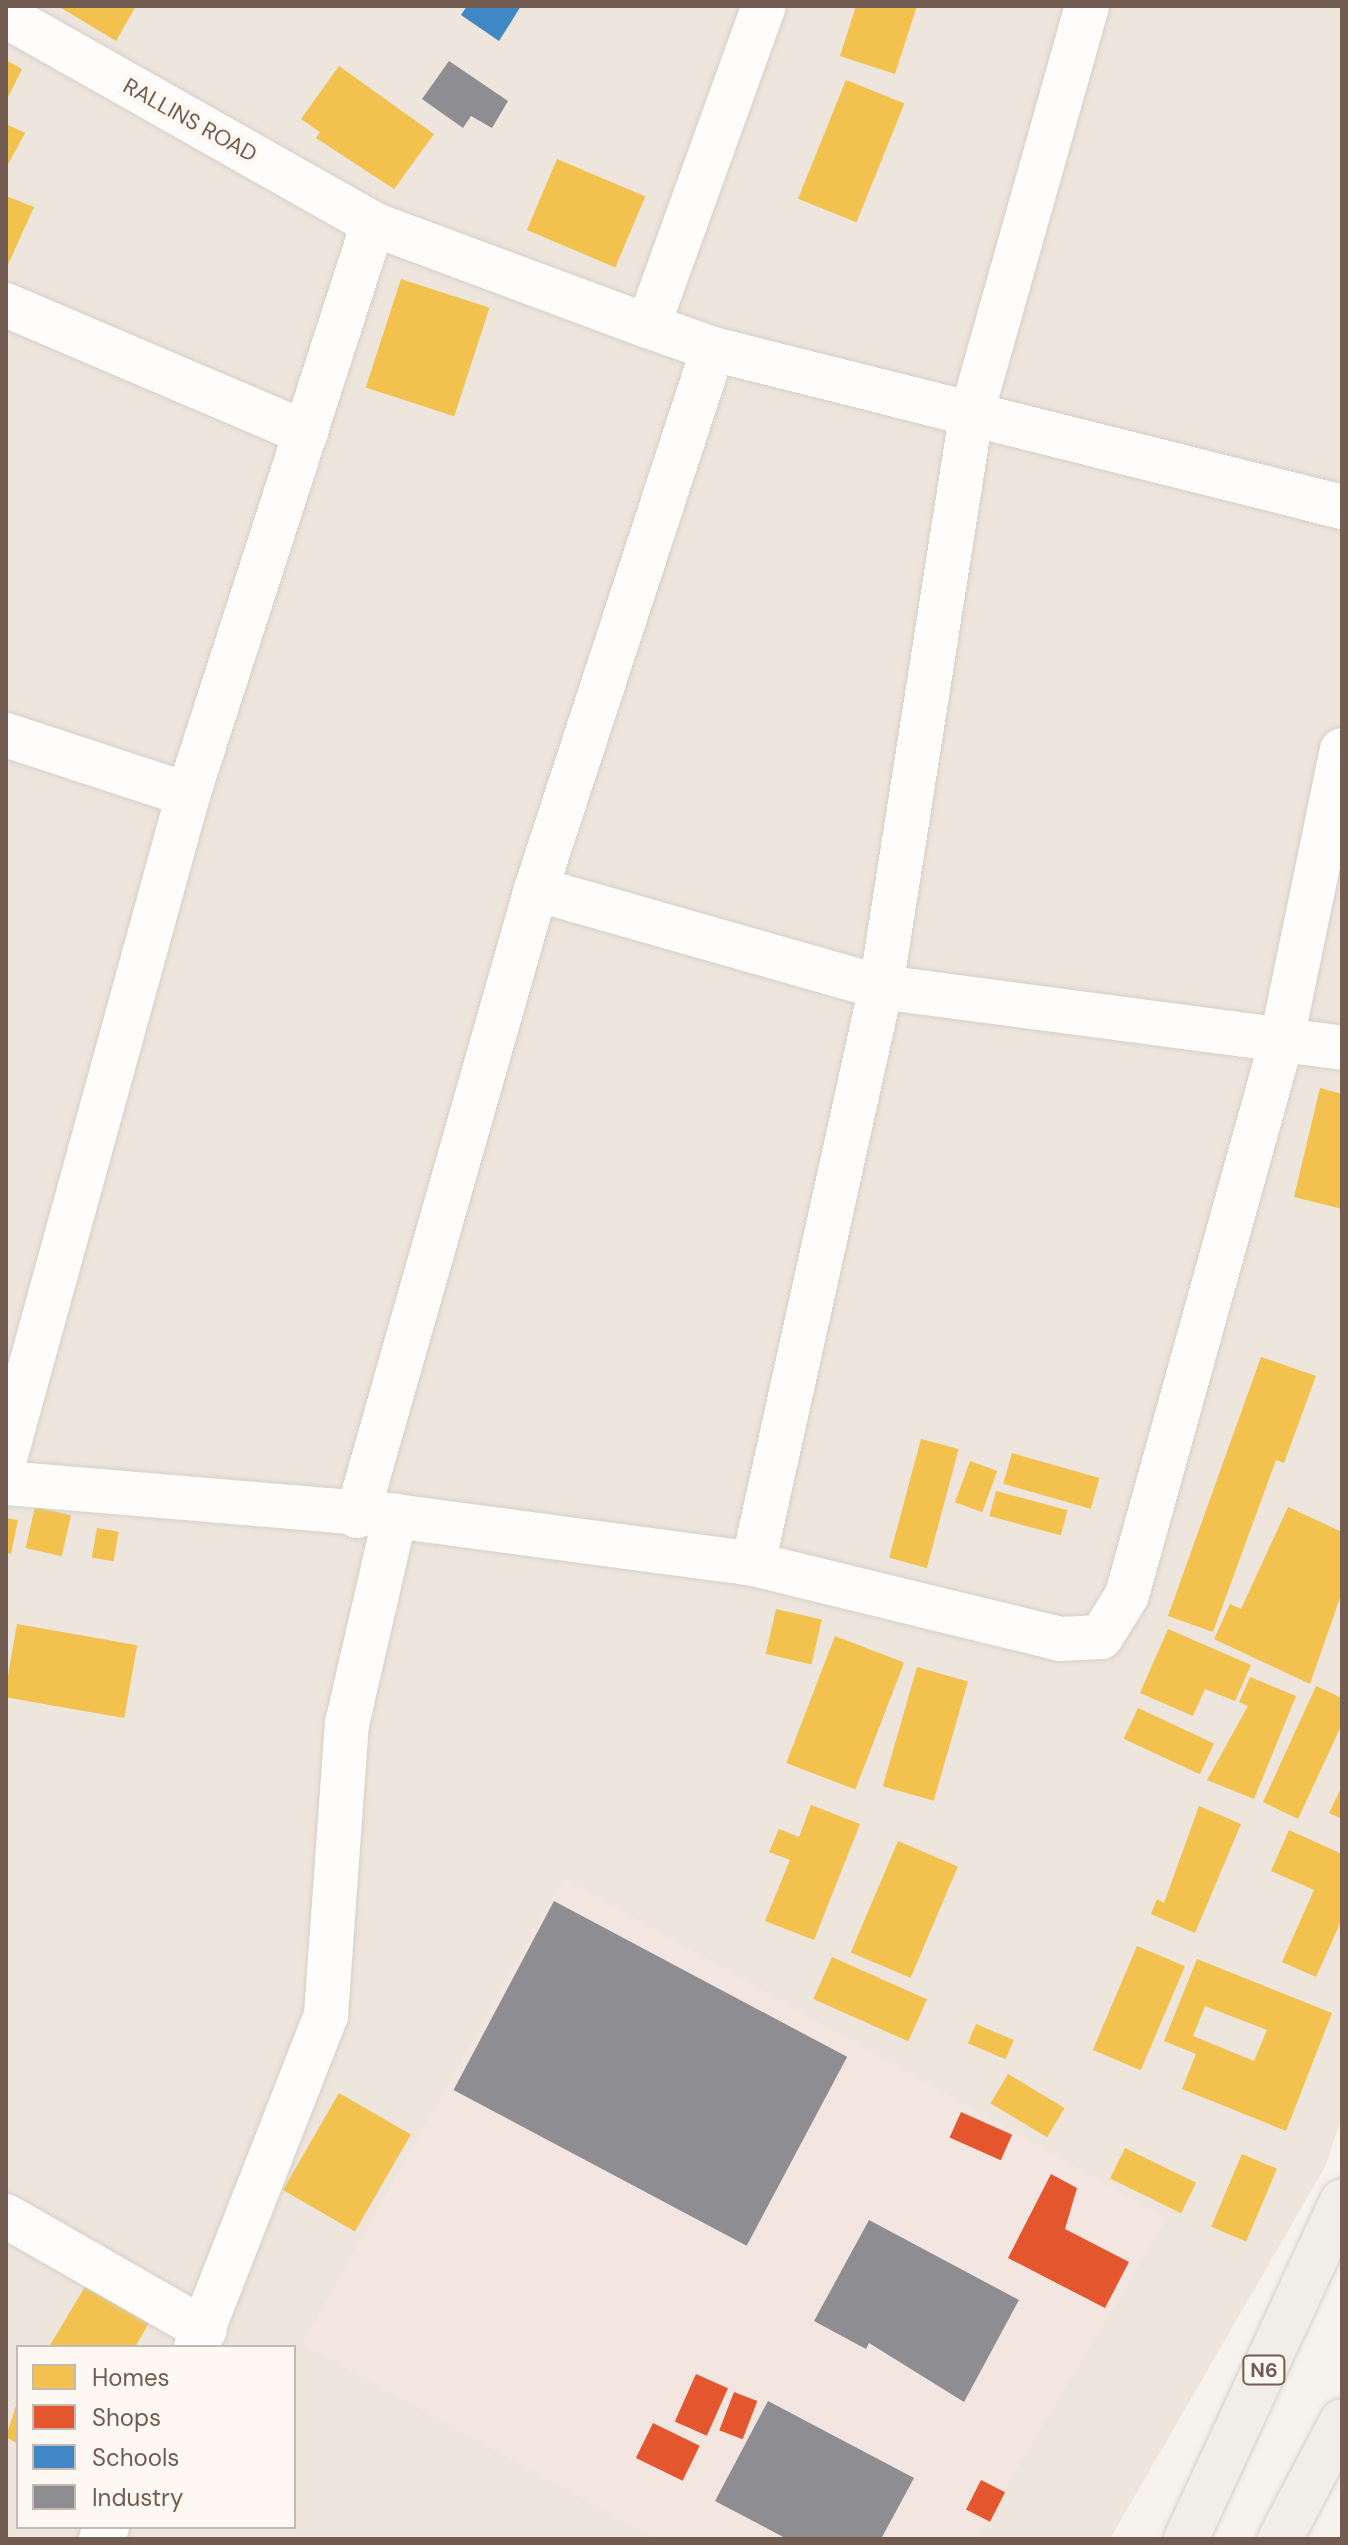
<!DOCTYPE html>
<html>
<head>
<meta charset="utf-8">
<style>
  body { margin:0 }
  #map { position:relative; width:1348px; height:2545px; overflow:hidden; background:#f6f3ee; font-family:"DM Sans",sans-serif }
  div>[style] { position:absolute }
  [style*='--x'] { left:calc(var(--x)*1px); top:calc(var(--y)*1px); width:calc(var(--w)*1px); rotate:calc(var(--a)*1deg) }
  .residential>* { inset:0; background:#eee5dd }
  .commercial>* { inset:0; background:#f3e6e0 }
  .homes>* { inset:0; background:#f2c14e; transform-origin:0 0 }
  .shops>* { inset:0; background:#e4572e; transform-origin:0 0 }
  .schools>* { inset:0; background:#3f88c5 }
  .industry>* { inset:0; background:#8d8d92; transform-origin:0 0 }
  .roads { filter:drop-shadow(0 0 2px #d4cfc9) drop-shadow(0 0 2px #d4cfc9) }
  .street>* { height:44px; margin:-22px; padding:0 22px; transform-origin:22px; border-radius:22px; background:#fefdfc }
  .primary>* { height:44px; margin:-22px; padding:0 22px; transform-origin:22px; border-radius:22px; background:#f1ede8 }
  span { translate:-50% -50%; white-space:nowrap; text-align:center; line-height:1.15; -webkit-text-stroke:8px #fdf8f1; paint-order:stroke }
  .shield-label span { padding:2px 6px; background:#fdf8f1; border:2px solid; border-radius:6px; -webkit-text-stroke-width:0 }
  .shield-label { font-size:20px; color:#725b51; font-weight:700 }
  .street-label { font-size:22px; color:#725b51 }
  .frame { position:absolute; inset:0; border:8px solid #725b51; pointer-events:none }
  .legend { position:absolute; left:16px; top:2345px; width:280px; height:184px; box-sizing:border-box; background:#fdf8f1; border:2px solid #c5b9b1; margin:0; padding:10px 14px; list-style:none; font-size:24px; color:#725b51 }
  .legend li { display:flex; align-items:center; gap:16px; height:40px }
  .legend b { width:40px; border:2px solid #c5b9b1 }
</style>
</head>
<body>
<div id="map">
  <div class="residential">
    <div style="clip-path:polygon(evenodd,6px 6px,1342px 6px,1342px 2116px,1326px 2165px,1110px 2539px,6px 2539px,6px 6px,18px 2347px,294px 2347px,294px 2527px,18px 2527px,18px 2347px)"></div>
  </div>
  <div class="commercial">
    <div style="clip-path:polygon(564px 1878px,1167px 2218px,975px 2539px,655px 2539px,302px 2344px)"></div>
  </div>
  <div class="homes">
    <div style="clip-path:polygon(58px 6px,136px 6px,116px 41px)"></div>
    <div style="clip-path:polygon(856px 6px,917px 6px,895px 74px,840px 56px)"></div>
    <div style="clip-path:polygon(6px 60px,22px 69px,6px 101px)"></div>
    <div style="clip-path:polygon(339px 66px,434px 134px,394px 189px,316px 138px,320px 132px,301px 119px)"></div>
    <div style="left:846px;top:80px;width:63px;height:128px;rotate:22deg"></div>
    <div style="clip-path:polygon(6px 124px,25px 133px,6px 168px)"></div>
    <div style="left:557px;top:159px;width:96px;height:77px;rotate:23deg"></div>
    <div style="clip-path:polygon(6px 196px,34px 207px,6px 269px)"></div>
    <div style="left:401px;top:279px;width:93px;height:114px;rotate:18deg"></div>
    <div style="clip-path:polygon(1320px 1088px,1342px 1094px,1342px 1209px,1294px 1197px)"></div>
    <div style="clip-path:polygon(1261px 1357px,1316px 1376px,1284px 1463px,1276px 1460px,1213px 1632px,1168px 1616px)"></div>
    <div style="left:921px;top:1439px;width:39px;height:123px;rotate:15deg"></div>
    <div style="left:1012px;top:1453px;width:91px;height:32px;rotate:16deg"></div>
    <div style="left:970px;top:1461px;width:29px;height:44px;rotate:20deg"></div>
    <div style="left:996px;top:1491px;width:74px;height:26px;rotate:15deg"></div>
    <div style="left:35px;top:1507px;width:37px;height:42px;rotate:13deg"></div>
    <div style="clip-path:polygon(1288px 1507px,1342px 1532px,1342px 1592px,1310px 1684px,1214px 1639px,1230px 1604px,1241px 1609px)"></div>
    <div style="clip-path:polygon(6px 1518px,18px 1520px,11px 1554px,6px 1553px)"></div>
    <div style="left:97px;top:1528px;width:22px;height:30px;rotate:10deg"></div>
    <div style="left:776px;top:1609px;width:47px;height:46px;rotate:13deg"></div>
    <div style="left:17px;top:1624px;width:122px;height:74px;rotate:10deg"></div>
    <div style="clip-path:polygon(1168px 1629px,1251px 1665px,1235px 1701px,1205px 1689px,1193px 1716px,1140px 1693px)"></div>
    <div style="left:835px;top:1636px;width:74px;height:136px;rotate:21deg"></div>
    <div style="left:917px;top:1667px;width:53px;height:124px;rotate:16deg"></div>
    <div style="clip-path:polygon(1250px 1677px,1296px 1696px,1254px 1799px,1207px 1780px,1248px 1706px,1239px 1702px)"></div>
    <div style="clip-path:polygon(1316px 1686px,1342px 1698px,1342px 1724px,1298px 1819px,1263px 1802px)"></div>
    <div style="left:1138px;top:1708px;width:84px;height:34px;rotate:25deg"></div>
    <div style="clip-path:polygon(1342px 1786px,1342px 1819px,1329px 1813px)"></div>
    <div style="clip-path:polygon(811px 1805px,860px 1824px,814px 1940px,765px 1921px,790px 1860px,769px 1852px,779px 1829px,799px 1837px)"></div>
    <div style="clip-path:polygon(1199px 1806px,1241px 1824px,1195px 1933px,1151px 1914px,1157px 1899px,1164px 1903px)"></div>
    <div style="clip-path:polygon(1289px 1830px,1342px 1854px,1342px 1919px,1316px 1977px,1282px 1962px,1314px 1890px,1271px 1871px)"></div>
    <div style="left:898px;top:1841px;width:65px;height:121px;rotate:23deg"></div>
    <div style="left:1137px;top:1946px;width:52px;height:113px;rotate:23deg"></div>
    <div style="left:832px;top:1957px;width:104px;height:46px;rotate:24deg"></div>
    <div style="clip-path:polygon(evenodd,1197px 1959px,1332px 2013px,1286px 2131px,1182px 2089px,1196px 2054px,1164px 2041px,1197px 1959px,1205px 2006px,1267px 2030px,1254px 2061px,1193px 2036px,1205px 2006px)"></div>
    <div style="left:976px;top:2024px;width:41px;height:21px;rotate:23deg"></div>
    <div style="left:1008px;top:2074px;width:66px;height:34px;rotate:31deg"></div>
    <div style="left:339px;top:2093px;width:83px;height:112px;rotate:30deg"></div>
    <div style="left:1125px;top:2148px;width:79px;height:34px;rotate:26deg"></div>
    <div style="left:1242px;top:2154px;width:38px;height:79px;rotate:23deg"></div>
    <div style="clip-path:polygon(86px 2285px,149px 2323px,135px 2347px,49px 2347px)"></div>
    <div style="clip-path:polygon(18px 2399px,18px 2444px,6px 2437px)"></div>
  </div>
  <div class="shops">
    <div style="left:961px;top:2112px;width:56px;height:28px;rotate:24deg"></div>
    <div style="clip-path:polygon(1051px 2174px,1077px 2188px,1065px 2229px,1129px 2262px,1105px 2308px,1008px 2258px)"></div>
    <div style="left:696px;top:2374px;width:35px;height:52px;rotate:24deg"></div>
    <div style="left:734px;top:2392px;width:25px;height:41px;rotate:21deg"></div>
    <div style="left:653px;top:2423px;width:52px;height:39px;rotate:26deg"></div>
    <div style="left:981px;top:2480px;width:27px;height:33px;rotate:27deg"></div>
  </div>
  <div class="schools">
    <div style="clip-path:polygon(467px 6px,521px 6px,499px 41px,461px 15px)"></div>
  </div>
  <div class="industry">
    <div style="clip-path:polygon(449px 61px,508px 101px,492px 128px,471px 116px,463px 128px,422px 99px)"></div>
    <div style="left:554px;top:1901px;width:332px;height:214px;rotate:28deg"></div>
    <div style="clip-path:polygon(869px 2220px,1019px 2300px,964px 2402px,869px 2343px,866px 2349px,814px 2321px)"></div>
    <div style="clip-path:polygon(768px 2401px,914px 2478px,881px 2539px,787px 2539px,715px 2501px)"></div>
  </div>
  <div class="roads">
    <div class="street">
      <div style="--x:6;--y:16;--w:422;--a:29.5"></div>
      <div style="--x:373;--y:224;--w:293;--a:20.4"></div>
      <div style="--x:648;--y:326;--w:69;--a:19.5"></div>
      <div style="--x:713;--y:349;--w:649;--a:14.1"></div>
      <div style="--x:6;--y:305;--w:326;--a:23.1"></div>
      <div style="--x:648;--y:326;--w:340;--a:-70.1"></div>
      <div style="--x:6;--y:735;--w:192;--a:18.2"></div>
      <div style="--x:536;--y:889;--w:359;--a:15.9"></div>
      <div style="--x:881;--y:987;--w:578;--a:-81.04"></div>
      <div style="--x:971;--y:416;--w:426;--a:-74.2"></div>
      <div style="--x:6;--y:1455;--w:685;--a:-74.58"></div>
      <div style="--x:188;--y:795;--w:600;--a:-72.05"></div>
      <div style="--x:6;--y:1483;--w:390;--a:4.8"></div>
      <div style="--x:395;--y:1516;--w:361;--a:7.6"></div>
      <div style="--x:753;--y:1564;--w:316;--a:13.7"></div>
      <div style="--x:1060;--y:1639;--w:41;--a:-2.8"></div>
      <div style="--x:1101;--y:1637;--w:49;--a:-58.2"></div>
      <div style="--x:1127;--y:1595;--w:577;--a:-74.42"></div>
      <div style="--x:1282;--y:1039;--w:295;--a:-78.3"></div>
      <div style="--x:357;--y:1516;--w:652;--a:-74.07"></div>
      <div style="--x:536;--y:889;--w:568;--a:-71.85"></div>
      <div style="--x:753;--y:1564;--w:591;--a:-77.49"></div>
      <div style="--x:881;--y:987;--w:465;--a:7.5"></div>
      <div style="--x:6;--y:2216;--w:229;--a:29.8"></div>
      <div style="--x:196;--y:2347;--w:357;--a:-68.6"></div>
      <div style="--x:326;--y:2015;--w:292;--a:-85.9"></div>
      <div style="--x:347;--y:1724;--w:213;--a:-77"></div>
      <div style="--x:101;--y:2539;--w:13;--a:-63"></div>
    </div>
    <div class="primary">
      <div style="--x:1186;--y:2539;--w:372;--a:-65.2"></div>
      <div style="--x:1280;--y:2539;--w:133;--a:-62.3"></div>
    </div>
  </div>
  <div class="shield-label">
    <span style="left:1264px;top:2370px">N6</span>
  </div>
  <div class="street-label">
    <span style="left:190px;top:120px;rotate:29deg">RALLINS ROAD</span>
  </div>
  <div class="frame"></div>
  <ul class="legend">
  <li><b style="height:22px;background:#f2c14e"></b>Homes</li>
  <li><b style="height:22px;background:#e4572e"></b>Shops</li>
  <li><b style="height:22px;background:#3f88c5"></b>Schools</li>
  <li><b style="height:22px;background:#8d8d92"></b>Industry</li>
  </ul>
</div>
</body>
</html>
